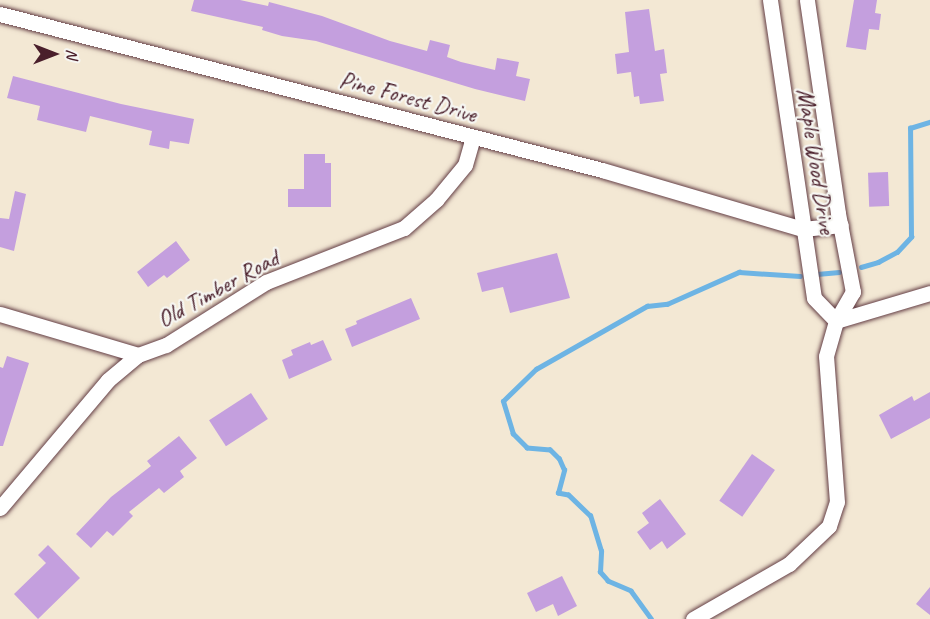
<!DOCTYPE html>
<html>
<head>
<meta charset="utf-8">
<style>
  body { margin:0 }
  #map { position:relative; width:930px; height:619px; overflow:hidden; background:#f3e8d4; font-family:Caveat,sans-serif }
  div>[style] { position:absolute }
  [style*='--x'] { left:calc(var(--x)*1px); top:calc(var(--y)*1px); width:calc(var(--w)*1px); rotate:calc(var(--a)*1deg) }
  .stream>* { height:4.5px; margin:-2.25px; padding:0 2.25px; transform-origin:2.25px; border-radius:2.25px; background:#6db4e4 }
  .building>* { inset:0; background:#c49fde; transform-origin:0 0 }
  .roads { filter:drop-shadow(0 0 2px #633d44) drop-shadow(0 0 2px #633d44) }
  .street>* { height:15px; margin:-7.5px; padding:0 7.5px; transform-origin:7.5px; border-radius:7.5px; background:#fff }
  span { translate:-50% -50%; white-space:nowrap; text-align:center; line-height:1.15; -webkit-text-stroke:4.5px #f6f6f2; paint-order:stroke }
  .street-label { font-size:24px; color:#4a1f2b }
  .north { position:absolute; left:24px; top:24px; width:60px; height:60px; -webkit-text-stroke:4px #f6f6f2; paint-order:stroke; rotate:90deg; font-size:16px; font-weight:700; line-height:24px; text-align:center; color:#4a1f2b }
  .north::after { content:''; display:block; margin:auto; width:21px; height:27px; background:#4a1f2b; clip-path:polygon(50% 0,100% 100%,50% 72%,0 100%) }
</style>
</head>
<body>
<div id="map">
  <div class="stream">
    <div style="--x:861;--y:267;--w:18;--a:-16"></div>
    <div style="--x:878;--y:262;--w:21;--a:-28"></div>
    <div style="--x:897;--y:252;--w:21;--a:-47"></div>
    <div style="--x:911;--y:237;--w:109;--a:-90.5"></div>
    <div style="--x:910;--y:128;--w:21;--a:-17"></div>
    <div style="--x:817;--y:274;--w:22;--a:-5"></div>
    <div style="--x:651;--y:619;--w:34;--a:-126"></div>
    <div style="--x:631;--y:591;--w:25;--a:-157"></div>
    <div style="--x:608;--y:581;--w:12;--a:-132"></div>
    <div style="--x:600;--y:572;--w:21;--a:-87"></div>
    <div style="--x:601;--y:551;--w:37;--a:-107"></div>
    <div style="--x:590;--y:516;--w:30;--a:-136"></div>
    <div style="--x:568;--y:495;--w:10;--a:-169"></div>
    <div style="--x:558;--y:493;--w:24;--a:-75"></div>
    <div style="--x:564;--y:470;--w:12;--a:-114"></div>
    <div style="--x:559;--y:459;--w:13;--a:-135"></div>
    <div style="--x:550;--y:450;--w:23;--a:-175"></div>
    <div style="--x:527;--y:448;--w:20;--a:-135"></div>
    <div style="--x:513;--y:434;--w:34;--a:-107"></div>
    <div style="--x:503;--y:401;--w:46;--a:-44.1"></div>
    <div style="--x:536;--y:369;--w:128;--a:-29.6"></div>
    <div style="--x:647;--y:306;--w:20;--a:-6"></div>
    <div style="--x:667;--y:304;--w:79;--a:-24"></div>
    <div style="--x:739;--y:272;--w:61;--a:3.8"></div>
  </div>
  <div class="building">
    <div style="clip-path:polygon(194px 0,240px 0,268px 6px,269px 2px,322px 16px,390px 41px,427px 51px,430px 40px,450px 45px,447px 57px,461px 62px,495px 70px,497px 58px,519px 62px,516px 76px,530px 79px,525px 101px,475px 89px,316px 41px,282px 36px,262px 30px,263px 27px,191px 11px)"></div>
    <div style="clip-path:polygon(854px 0,877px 0,875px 13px,881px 14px,879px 30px,869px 29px,866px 50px,846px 47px)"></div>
    <div style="clip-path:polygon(649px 9px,655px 51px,664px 49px,667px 73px,660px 74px,664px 101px,640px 104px,639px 96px,634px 97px,631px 72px,617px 74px,615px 54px,629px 52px,625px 12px)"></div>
    <div style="clip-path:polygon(13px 76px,121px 104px,194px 119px,189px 144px,170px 141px,169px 149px,149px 145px,152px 131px,90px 116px,86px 132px,37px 120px,40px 106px,7px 98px)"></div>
    <div style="clip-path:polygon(304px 154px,325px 154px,325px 163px,331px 163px,331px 207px,288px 207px,288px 189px,304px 189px)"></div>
    <div style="left:888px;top:172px;width:34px;height:20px;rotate:88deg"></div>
    <div style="clip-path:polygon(15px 191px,26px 194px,14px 251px,0 247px,0 218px,9px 219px)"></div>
    <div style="clip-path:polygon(176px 241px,190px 260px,167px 278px,164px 275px,148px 287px,137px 272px)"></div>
    <div style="clip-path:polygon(557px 253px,570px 298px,510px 313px,503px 287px,482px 292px,477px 273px)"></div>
    <div style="clip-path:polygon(411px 298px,420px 319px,352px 347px,345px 329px,357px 324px,356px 321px)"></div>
    <div style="clip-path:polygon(323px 340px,332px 360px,289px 379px,282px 360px,293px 355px,291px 350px,310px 342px,311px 345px)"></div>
    <div style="clip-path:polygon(7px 356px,29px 363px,3px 446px,0 446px,0 367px,3px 368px)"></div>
    <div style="clip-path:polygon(930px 392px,930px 418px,891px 439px,879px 415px,912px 396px,914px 401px)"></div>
    <div style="left:251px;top:393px;width:31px;height:50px;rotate:57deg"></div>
    <div style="clip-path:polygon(179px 436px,197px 458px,180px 471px,184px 477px,164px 493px,159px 488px,129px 512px,133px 516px,113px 536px,107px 531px,91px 548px,76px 534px,111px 497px,151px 466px,147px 461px)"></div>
    <div style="left:752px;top:454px;width:28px;height:57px;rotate:35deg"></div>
    <div style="clip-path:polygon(660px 499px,686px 534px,667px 549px,662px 541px,650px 550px,637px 532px,649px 523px,642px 513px)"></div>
    <div style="clip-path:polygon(48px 545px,80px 578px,38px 619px,14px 594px,46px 563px,38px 555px)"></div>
    <div style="clip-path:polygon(562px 576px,577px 606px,558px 616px,553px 604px,536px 612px,527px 593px)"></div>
    <div style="clip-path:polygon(930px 587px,930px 615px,916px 604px)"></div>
  </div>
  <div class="roads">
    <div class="street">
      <div style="--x:770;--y:0;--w:301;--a:81.6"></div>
      <div style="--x:814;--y:298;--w:32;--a:46"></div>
      <div style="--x:0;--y:14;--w:622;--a:14.53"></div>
      <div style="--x:602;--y:170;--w:209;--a:16.4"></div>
      <div style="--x:803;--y:229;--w:38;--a:-6"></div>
      <div style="--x:0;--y:314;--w:144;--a:16.5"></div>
      <div style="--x:836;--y:321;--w:98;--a:-16.6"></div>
      <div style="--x:0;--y:508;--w:167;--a:-49.8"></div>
      <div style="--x:108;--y:380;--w:39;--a:-40"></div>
      <div style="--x:138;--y:355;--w:30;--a:-20"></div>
      <div style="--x:166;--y:345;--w:118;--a:-32.2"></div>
      <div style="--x:266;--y:282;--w:148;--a:-21.4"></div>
      <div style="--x:404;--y:228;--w:43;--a:-41.2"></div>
      <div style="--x:436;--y:200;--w:45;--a:-50.4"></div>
      <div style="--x:465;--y:165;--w:29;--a:-74"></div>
      <div style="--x:693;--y:619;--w:111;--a:-29.8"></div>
      <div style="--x:789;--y:564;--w:55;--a:-43.5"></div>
      <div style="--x:829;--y:526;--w:25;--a:-72"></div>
      <div style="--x:837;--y:502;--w:146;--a:-94.3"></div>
      <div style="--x:826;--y:356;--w:36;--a:-74"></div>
      <div style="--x:836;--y:321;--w:34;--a:-60"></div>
      <div style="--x:853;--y:292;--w:80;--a:-100.8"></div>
      <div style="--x:838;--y:213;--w:215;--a:-98.3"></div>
    </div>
  </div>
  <div class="street-label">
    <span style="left:408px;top:97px;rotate:15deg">Pine Forest Drive</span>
    <span style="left:816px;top:161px;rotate:81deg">Maple Wood Drive</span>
    <span style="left:218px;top:289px;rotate:-29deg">Old Timber Road</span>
  </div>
  <div class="north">N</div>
</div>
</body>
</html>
